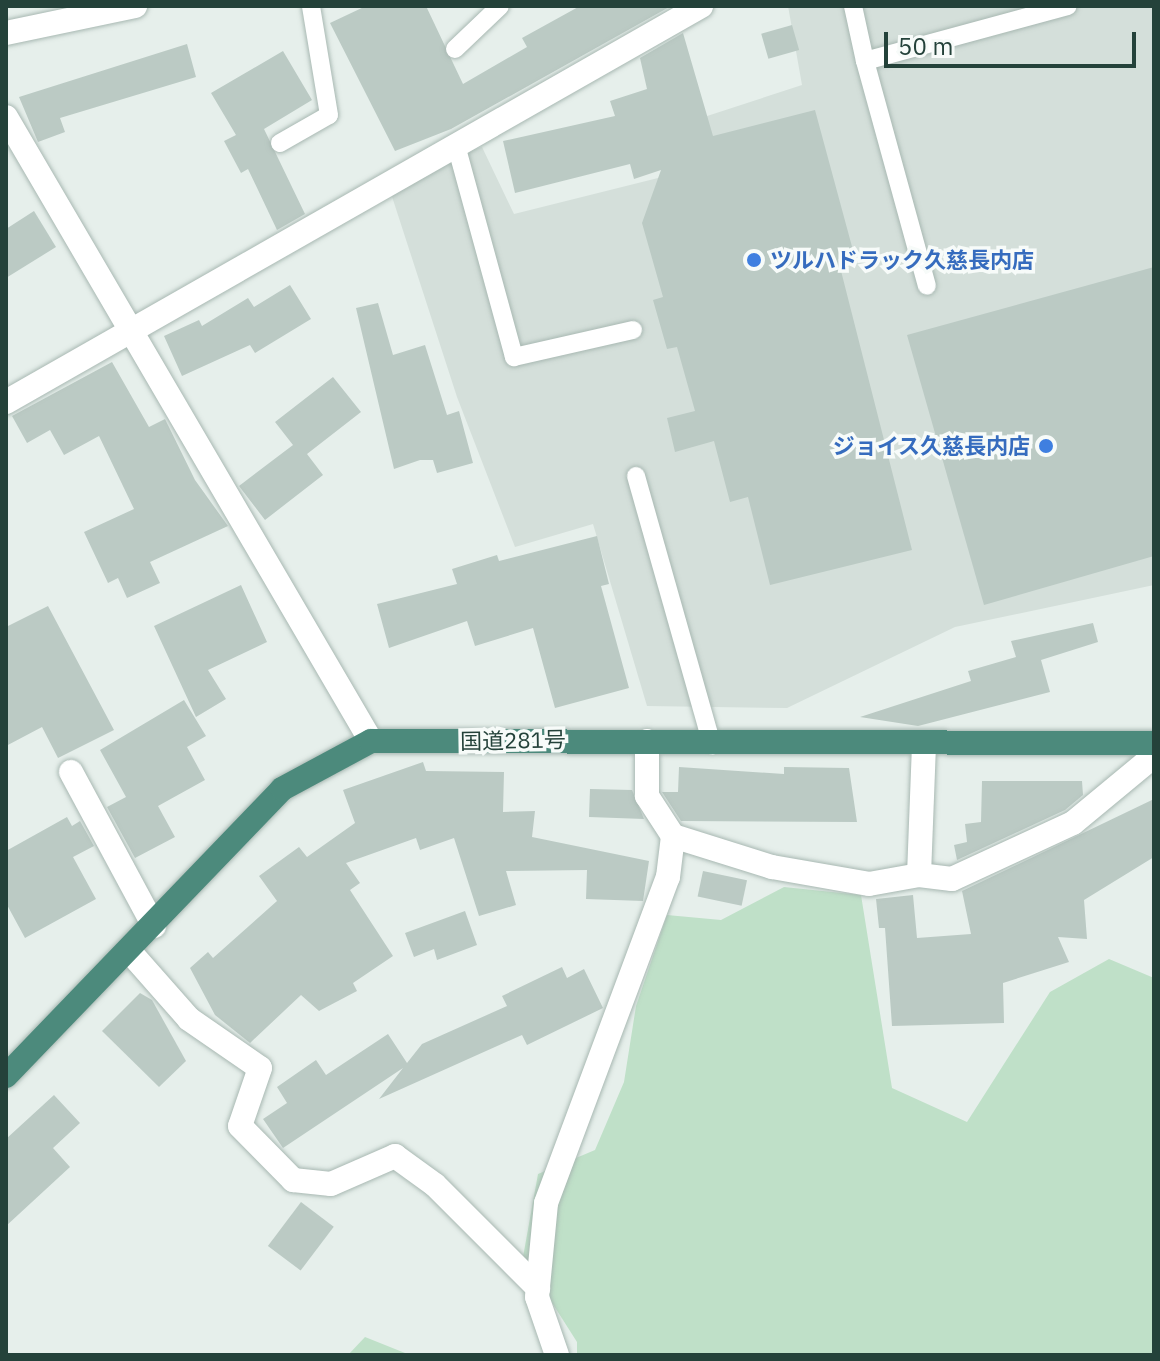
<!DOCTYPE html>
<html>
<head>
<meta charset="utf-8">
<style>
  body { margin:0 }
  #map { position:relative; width:1160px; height:1361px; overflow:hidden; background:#e6efeb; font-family:"IBM Plex Sans","Noto Sans JP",sans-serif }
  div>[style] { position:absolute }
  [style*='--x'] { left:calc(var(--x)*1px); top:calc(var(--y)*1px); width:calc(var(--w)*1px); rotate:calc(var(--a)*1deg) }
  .built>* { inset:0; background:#d4dfda }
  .green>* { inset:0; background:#bfe0c8 }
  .building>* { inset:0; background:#bbcac4; transform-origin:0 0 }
  .roads { filter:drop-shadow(0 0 2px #a8b8b2) drop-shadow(0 0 2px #a8b8b2) }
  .service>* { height:18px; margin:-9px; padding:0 9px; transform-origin:9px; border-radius:9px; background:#fff }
  .minor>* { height:24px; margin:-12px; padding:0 12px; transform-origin:12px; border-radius:12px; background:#fff }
  .tertiary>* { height:24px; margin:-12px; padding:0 12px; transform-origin:12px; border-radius:12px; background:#fff }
  .trunk>* { height:24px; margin:-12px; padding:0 12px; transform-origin:12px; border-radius:12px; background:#4c8a7c }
  .dots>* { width:22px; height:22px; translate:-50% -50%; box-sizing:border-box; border:4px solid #f7fbf9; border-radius:50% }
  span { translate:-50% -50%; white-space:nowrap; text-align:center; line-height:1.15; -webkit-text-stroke:7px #f7fbf9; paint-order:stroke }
  .shop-label { font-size:22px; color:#366cbe; font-weight:700 }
  .left { translate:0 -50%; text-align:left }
  .right { translate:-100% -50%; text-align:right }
  .street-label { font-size:22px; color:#24423a }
  .frame { position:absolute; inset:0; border:8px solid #24423a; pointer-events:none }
  .scale { position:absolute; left:884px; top:32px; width:252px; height:36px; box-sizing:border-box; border:4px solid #24423a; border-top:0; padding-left:10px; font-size:24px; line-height:28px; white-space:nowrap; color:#24423a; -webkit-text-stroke:6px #f7fbf9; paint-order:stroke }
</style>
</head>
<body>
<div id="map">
  <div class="built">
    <div style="clip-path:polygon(788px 6px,1154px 6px,1154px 585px,955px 627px,787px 708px,647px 706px,593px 524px,515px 547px,457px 397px,385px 175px,482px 147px,514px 214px,674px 174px,661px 131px,802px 85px)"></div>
  </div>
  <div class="green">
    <div style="clip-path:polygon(784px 887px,861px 895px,892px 1088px,967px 1122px,1050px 992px,1109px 959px,1154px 978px,1154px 1355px,577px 1355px,577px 1342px,523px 1257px,538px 1174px,595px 1150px,624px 1082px,636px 1006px,667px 915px,721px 920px)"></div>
    <div style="clip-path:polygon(365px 1337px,410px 1355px,348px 1355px)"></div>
  </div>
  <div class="building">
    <div style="clip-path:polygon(366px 6px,426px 6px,463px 84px,527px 47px,522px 38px,580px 6px,671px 6px,451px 129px,395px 151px,330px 23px)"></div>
    <div style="left:792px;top:25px;width:26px;height:32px;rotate:74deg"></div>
    <div style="clip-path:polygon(683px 33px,713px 136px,815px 110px,854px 254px,838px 259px,912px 550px,770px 585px,748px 497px,730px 502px,714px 441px,675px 452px,667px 418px,695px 411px,677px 347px,667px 349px,653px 300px,663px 297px,642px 223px,661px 170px,634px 179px,630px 164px,515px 193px,503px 141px,615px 116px,610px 101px,647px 89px,640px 58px)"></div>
    <div style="clip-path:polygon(187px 44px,196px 77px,60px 118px,65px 132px,38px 142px,19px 97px)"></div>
    <div style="clip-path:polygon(283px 51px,312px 100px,264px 129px,305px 214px,277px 230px,248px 169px,241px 173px,224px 141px,236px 135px,211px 93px)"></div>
    <div style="clip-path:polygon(34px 211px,56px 247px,6px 278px,6px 229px)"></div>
    <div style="clip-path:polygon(1154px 267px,1154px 556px,984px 605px,907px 335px)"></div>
    <div style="clip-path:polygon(290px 285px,311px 319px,255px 353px,250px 345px,182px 376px,164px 336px,199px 320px,202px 326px,248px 298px,254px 307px)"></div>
    <div style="clip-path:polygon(378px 303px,393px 355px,425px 345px,447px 415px,459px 411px,473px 463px,437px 473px,433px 460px,420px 460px,394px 469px,356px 308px)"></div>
    <div style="clip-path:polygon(112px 362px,149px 427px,165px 419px,195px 480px,228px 526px,150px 562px,160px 583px,127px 598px,118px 578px,108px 583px,84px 532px,134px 509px,99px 436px,64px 455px,50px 430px,27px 443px,12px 416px)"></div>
    <div style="clip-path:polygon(333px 377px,361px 412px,307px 454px,323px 475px,265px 520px,239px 486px,293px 445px,275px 422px)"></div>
    <div style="clip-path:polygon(597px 536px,609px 584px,601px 586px,629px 688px,555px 708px,533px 628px,475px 646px,467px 621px,389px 648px,377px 604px,457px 584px,452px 569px,497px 555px,499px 561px)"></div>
    <div style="clip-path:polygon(241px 585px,267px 642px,208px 670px,226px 699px,196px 717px,154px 626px)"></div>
    <div style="clip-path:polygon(48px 606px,114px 730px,58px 758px,42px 727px,6px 746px,6px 627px)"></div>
    <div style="clip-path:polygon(1093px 623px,1098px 642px,1041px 660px,1050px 692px,918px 726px,860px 717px,971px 681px,968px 671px,1016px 657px,1011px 641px)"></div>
    <div style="clip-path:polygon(184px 700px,206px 736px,187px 747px,205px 780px,158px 806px,175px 837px,135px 858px,107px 807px,126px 797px,100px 750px)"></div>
    <div style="clip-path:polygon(423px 762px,426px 771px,504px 772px,503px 812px,535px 811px,532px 837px,649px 861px,643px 901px,586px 899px,587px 870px,506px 871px,516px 905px,479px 916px,454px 838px,420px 850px,416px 838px,346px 863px,360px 883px,350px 890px,393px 956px,353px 983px,357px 991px,319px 1011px,301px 995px,250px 1043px,215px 1015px,190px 968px,208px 952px,213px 958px,277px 901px,259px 876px,299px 847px,307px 857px,355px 823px,343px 790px)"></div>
    <div style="clip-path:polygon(679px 767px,784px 774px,784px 767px,849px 768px,857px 822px,681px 821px,662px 792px,678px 792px)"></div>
    <div style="clip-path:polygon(982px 781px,1082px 781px,1083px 795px,1065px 810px,957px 860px,954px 845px,967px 842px,965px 824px,981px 822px)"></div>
    <div style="clip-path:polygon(590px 789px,632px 790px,644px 819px,589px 817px)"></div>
    <div style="clip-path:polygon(1154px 799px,1154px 857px,1084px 900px,1087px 939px,1058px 937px,1069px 962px,1003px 983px,1004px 1023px,892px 1026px,885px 928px,879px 928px,876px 899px,913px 895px,917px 938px,971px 934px,962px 891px)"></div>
    <div style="clip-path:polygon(67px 817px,72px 826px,80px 821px,94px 846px,73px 857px,96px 899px,25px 938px,6px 903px,6px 851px)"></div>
    <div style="left:703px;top:871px;width:45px;height:26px;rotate:12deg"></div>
    <div style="clip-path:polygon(465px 911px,477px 945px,437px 960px,434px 949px,414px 957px,405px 933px)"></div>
    <div style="clip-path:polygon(562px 967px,567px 978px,584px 969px,603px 1008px,527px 1045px,522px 1035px,379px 1099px,403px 1068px,283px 1148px,263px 1119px,287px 1103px,277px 1087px,316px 1060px,326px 1075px,388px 1034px,407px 1063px,422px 1044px,507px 1006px,502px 996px)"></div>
    <div style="clip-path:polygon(140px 993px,152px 1000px,186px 1061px,159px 1087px,102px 1031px)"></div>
    <div style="clip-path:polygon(54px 1095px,80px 1123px,53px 1148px,70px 1167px,6px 1226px,6px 1139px)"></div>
    <div style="left:301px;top:1202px;width:41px;height:55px;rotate:37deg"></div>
  </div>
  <div class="roads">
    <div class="service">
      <div style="--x:853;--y:6;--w:56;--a:77.7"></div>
      <div style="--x:865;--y:61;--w:210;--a:-15.2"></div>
      <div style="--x:455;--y:49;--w:62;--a:-43.7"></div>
      <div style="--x:865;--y:61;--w:233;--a:74.6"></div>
      <div style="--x:280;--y:143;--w:56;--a:-29.7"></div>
      <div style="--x:329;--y:115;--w:110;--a:-99.4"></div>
      <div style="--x:456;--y:145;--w:220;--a:74.7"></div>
      <div style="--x:514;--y:357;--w:122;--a:-12.8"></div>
      <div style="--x:636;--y:476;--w:280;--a:74.2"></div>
    </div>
    <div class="minor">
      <div style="--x:6;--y:117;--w:723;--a:59.68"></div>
      <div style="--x:6;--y:402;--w:800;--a:-29.67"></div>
      <div style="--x:71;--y:772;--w:175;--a:61.7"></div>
      <div style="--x:673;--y:836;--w:104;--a:17.4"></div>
      <div style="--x:772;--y:867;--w:98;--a:9.9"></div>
      <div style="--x:869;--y:884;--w:51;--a:-10.2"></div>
      <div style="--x:919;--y:875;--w:133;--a:-87.8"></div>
      <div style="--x:919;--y:875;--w:33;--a:7"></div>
      <div style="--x:952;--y:879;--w:133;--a:-24.8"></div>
      <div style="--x:1073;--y:823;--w:105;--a:-39.6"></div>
      <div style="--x:130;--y:952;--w:89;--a:48.6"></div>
      <div style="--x:189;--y:1019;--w:86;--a:34.6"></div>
      <div style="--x:260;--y:1068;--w:61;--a:109"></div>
      <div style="--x:240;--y:1126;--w:76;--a:45.5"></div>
      <div style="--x:293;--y:1180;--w:38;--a:6"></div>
      <div style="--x:331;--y:1184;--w:70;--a:-23.6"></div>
      <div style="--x:395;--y:1156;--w:49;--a:35.9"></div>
      <div style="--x:435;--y:1185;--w:146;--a:45"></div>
      <div style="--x:557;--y:1355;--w:61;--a:-109"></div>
      <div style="--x:537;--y:1297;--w:94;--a:-84.5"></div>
      <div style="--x:546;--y:1203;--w:348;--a:-69.5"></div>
      <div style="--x:668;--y:877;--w:41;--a:-83"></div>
      <div style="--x:673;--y:836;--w:48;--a:-123"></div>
      <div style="--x:647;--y:796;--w:55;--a:-90"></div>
    </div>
    <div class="tertiary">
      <div style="--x:6;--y:33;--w:132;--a:-11.8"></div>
    </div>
    <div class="trunk">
      <div style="--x:6;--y:1076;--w:398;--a:-46.1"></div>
      <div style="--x:282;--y:789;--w:101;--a:-28.3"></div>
      <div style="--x:371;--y:741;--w:783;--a:0.15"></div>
    </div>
  </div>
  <div class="dots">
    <div style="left:754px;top:260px;background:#3f7fe0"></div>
    <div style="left:1046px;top:446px;background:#3f7fe0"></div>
  </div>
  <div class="shop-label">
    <span class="left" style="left:770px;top:260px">ツルハドラック久慈長内店</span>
    <span class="right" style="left:1030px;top:446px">ジョイス久慈長内店</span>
  </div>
  <div class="street-label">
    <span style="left:513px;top:740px;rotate:-1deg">国道281号</span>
  </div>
  <div class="frame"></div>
  <div class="scale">50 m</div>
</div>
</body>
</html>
